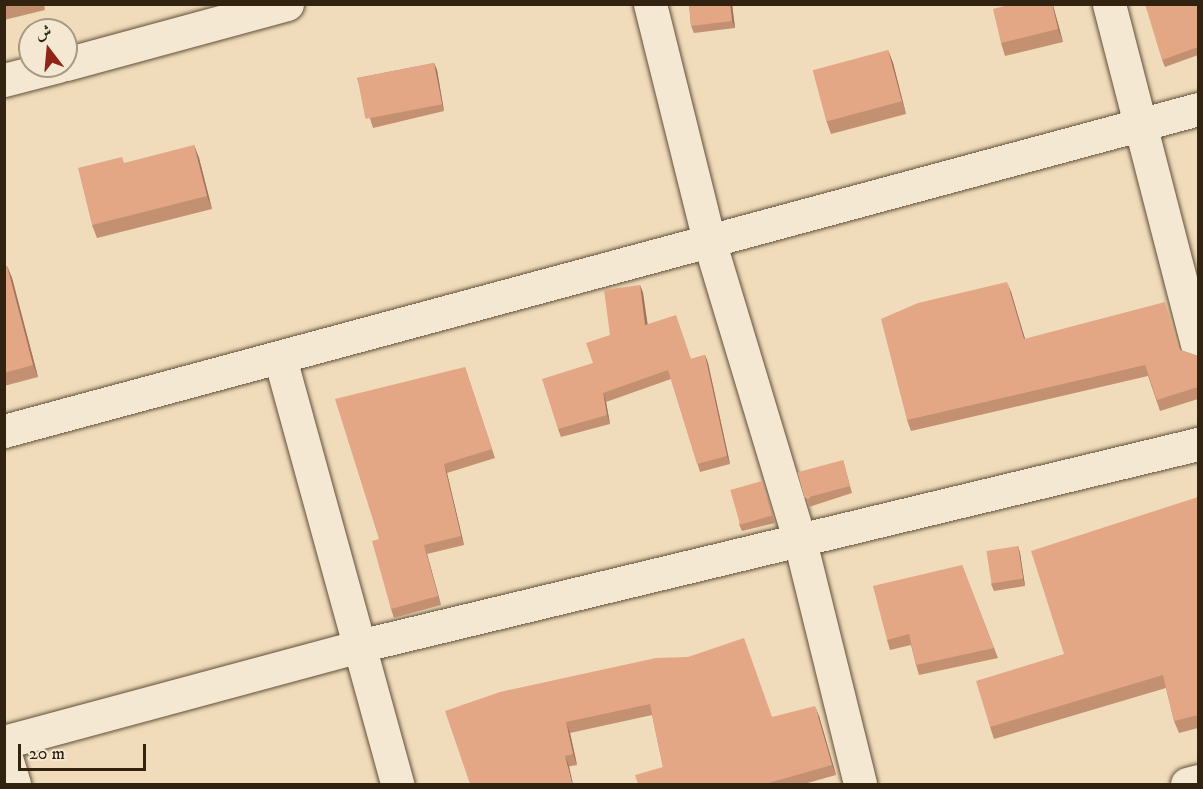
<!DOCTYPE html>
<html>
<head>
<meta charset="utf-8">
<style>
  body { margin:0 }
  #map { position:relative; width:1203px; height:789px; overflow:hidden; background:#f0dcba; font-family:"IM FELL DW Pica",Amiri,serif }
  div>[style] { position:absolute }
  [style*='--x'] { left:calc(var(--x)*1px); top:calc(var(--y)*1px); width:calc(var(--w)*1px); rotate:calc(var(--a)*1deg) }
  .roads { filter:drop-shadow(0 0 2px #62503a) drop-shadow(0 0 2px #62503a) }
  .minor>* { height:33px; margin:-16.5px; padding:0 16.5px; transform-origin:16.5px; border-radius:16.5px; background:#f5e8d2 }
  .wall>* { inset:0; background:#c39072 }
  .shaded-wall>* { inset:0; background:#9f755d }
  .building>* { inset:0; background:#e3a785; transform-origin:0 0 }
  span { translate:-50% -50%; white-space:nowrap; text-align:center; line-height:1.15; -webkit-text-stroke:4.5px #f5e8d2; paint-order:stroke }
  .frame { position:absolute; inset:0; border:6px solid #322210; pointer-events:none }
  .north { position:absolute; left:18px; top:18px; width:60px; height:60px; box-sizing:border-box; background:#f5e8d2; border:2px solid #a79984; border-radius:50%; rotate:344deg; font-size:16px; font-weight:700; line-height:24px; text-align:center; color:#322210 }
  .north::after { content:''; display:block; margin:auto; width:21px; height:27px; background:#8f2418; clip-path:polygon(50% 0,100% 100%,50% 72%,0 100%) }
  .scale { position:absolute; left:18px; top:744px; width:128px; height:27px; box-sizing:border-box; border:3px solid #322210; border-top:0; padding-left:8px; font-size:18px; line-height:21px; white-space:nowrap; color:#322210; -webkit-text-stroke:4px #f5e8d2; paint-order:stroke }
</style>
</head>
<body>
<div id="map">
  <div class="roads">
    <div class="minor">
      <div style="--x:650;--y:4;--w:240;--a:76"></div>
      <div style="--x:708;--y:237;--w:318;--a:73.2"></div>
      <div style="--x:800;--y:541;--w:250;--a:76.1"></div>
      <div style="--x:1109;--y:4;--w:355;--a:75.5"></div>
      <div style="--x:66;--y:64;--w:229;--a:-15.2"></div>
      <div style="--x:4;--y:80;--w:56;--a:-14.5"></div>
      <div style="--x:280;--y:358;--w:442;--a:74.6"></div>
      <div style="--x:4;--y:431;--w:1237;--a:-15.09"></div>
      <div style="--x:4;--y:742;--w:368;--a:-15.1"></div>
      <div style="--x:359;--y:646;--w:863;--a:-13.54"></div>
      <div style="--x:4;--y:751;--w:34;--a:73"></div>
      <div style="--x:1187;--y:784;--w:11;--a:-15"></div>
    </div>
  </div>
  <div class="wall">
    <div style="clip-path:polygon(4px 4px,44px 4px,45px 10px,4px 20px)"></div>
    <div style="clip-path:polygon(689px 4px,732px 4px,735px 28px,694px 33px,691px 26px)"></div>
    <div style="clip-path:polygon(1198px 4px,1198px 55px,1165px 67px,1162px 60px)"></div>
    <div style="clip-path:polygon(1054px 9px,1063px 42px,1005px 56px,1001px 43px)"></div>
    <div style="clip-path:polygon(888px 50px,893px 63px,906px 114px,831px 134px,826px 120px)"></div>
    <div style="clip-path:polygon(434px 63px,437px 70px,444px 111px,373px 128px,357px 78px)"></div>
    <div style="clip-path:polygon(194px 145px,199px 158px,212px 209px,97px 238px,92px 225px)"></div>
    <div style="clip-path:polygon(7px 266px,12px 278px,38px 377px,4px 386px,4px 267px)"></div>
    <div style="clip-path:polygon(640px 285px,643px 293px,647px 324px,691px 359px,705px 355px,708px 363px,730px 464px,700px 472px,671px 379px,606px 402px,610px 424px,561px 437px,558px 429px,593px 363px)"></div>
    <div style="clip-path:polygon(1011px 292px,1025px 339px,1181px 350px,1198px 356px,1198px 399px,1160px 411px,1148px 376px,911px 431px,907px 420px)"></div>
    <div style="clip-path:polygon(465px 367px,495px 458px,447px 473px,464px 545px,427px 554px,441px 605px,394px 618px,391px 609px,379px 539px)"></div>
    <div style="clip-path:polygon(843px 460px,852px 493px,809px 507px,807px 500px)"></div>
    <div style="clip-path:polygon(762px 481px,775px 523px,742px 531px,739px 524px)"></div>
    <div style="clip-path:polygon(1198px 497px,1198px 728px,1179px 733px,1174px 721px,1166px 688px,994px 739px,990px 727px,1064px 654px)"></div>
    <div style="clip-path:polygon(1018px 546px,1020px 553px,1025px 586px,994px 591px,991px 584px)"></div>
    <div style="clip-path:polygon(962px 565px,998px 658px,919px 675px,916px 665px,911px 645px,890px 650px,887px 640px)"></div>
    <div style="clip-path:polygon(656px 658px,772px 717px,819px 716px,836px 775px,804px 784px,638px 784px,663px 767px,652px 715px,570px 733px,577px 765px,470px 784px)"></div>
  </div>
  <div class="shaded-wall">
    <div style="clip-path:polygon(730px 4px,732px 4px,735px 28px,732px 21px)"></div>
    <div style="clip-path:polygon(1052px 4px,1053px 4px,1054px 9px,1063px 42px,1058px 29px)"></div>
    <div style="clip-path:polygon(888px 50px,893px 63px,906px 114px,902px 101px)"></div>
    <div style="clip-path:polygon(434px 63px,437px 70px,444px 111px,442px 104px)"></div>
    <div style="clip-path:polygon(194px 145px,199px 158px,212px 209px,207px 196px)"></div>
    <div style="clip-path:polygon(7px 266px,12px 278px,38px 377px,33px 365px)"></div>
    <div style="clip-path:polygon(1007px 282px,1011px 292px,1028px 349px,1024px 339px)"></div>
    <div style="clip-path:polygon(640px 285px,643px 293px,649px 333px,645px 325px)"></div>
    <div style="clip-path:polygon(705px 355px,708px 363px,730px 464px,727px 456px)"></div>
    <div style="clip-path:polygon(603px 393px,606px 402px,610px 424px,607px 415px)"></div>
    <div style="clip-path:polygon(444px 464px,447px 473px,464px 545px,461px 536px)"></div>
    <div style="clip-path:polygon(424px 545px,427px 554px,441px 605px,438px 596px)"></div>
    <div style="clip-path:polygon(1018px 546px,1020px 553px,1025px 586px,1023px 579px)"></div>
    <div style="clip-path:polygon(815px 706px,819px 716px,836px 775px,832px 765px)"></div>
    <div style="clip-path:polygon(566px 722px,570px 733px,577px 765px,573px 754px)"></div>
    <div style="clip-path:polygon(565px 756px,569px 766px,573px 784px,572px 784px)"></div>
  </div>
  <div class="building">
    <div style="clip-path:polygon(689px 4px,730px 4px,732px 21px,691px 26px)"></div>
    <div style="clip-path:polygon(1012px 4px,1052px 4px,1058px 29px,1001px 43px,993px 9px)"></div>
    <div style="clip-path:polygon(1145px 4px,1198px 4px,1198px 47px,1162px 60px)"></div>
    <div style="left:888px;top:50px;width:53px;height:78px;rotate:75deg"></div>
    <div style="left:434px;top:63px;width:42px;height:78px;rotate:79deg"></div>
    <div style="clip-path:polygon(194px 145px,207px 196px,92px 225px,78px 168px,122px 157px,124px 163px)"></div>
    <div style="clip-path:polygon(7px 266px,33px 365px,4px 373px,4px 267px)"></div>
    <div style="clip-path:polygon(1007px 282px,1024px 339px,1165px 302px,1180px 350px,1198px 356px,1198px 387px,1157px 400px,1145px 365px,907px 420px,881px 319px,918px 303px)"></div>
    <div style="clip-path:polygon(640px 285px,645px 325px,676px 315px,691px 359px,705px 355px,727px 456px,697px 464px,668px 370px,603px 393px,607px 415px,558px 429px,542px 379px,593px 363px,586px 343px,610px 335px,604px 290px)"></div>
    <div style="clip-path:polygon(465px 367px,492px 449px,444px 464px,461px 536px,424px 545px,438px 596px,391px 609px,372px 541px,379px 539px,335px 399px)"></div>
    <div style="left:843px;top:460px;width:27px;height:47px;rotate:75deg"></div>
    <div style="left:762px;top:481px;width:36px;height:33px;rotate:74deg"></div>
    <div style="clip-path:polygon(1198px 497px,1198px 715px,1174px 721px,1163px 675px,990px 727px,976px 681px,1064px 654px,1031px 551px)"></div>
    <div style="left:1018px;top:546px;width:33px;height:32px;rotate:81deg"></div>
    <div style="clip-path:polygon(962px 565px,994px 648px,916px 665px,909px 634px,887px 640px,873px 586px)"></div>
    <div style="clip-path:polygon(744px 638px,772px 717px,815px 706px,832px 765px,765px 784px,638px 784px,635px 775px,663px 767px,650px 704px,566px 722px,573px 754px,565px 756px,572px 784px,470px 784px,445px 711px,500px 692px,656px 658px,688px 657px)"></div>
  </div>
  <div class="frame"></div>
  <div class="north">ش</div>
  <div class="scale">20 m</div>
</div>
</body>
</html>
